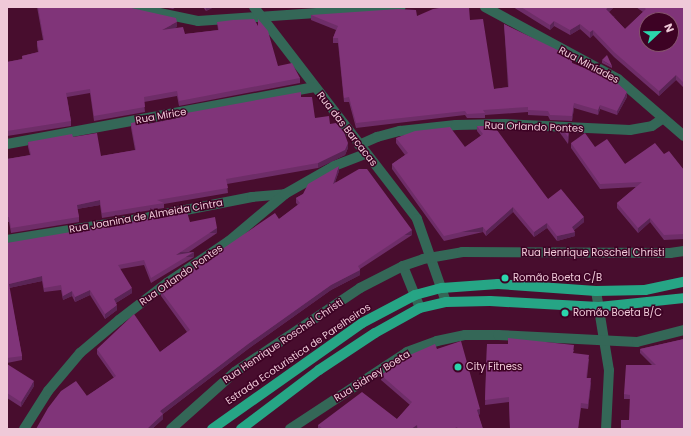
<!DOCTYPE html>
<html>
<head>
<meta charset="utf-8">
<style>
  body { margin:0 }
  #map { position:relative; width:691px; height:436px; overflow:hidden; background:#480d2e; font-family:Poppins,sans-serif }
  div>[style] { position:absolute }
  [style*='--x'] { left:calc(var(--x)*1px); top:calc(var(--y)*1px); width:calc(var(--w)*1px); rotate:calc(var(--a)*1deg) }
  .street>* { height:10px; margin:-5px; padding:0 5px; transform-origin:5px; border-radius:5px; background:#346757 }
  .primary>* { height:10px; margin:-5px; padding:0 5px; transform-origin:5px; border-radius:5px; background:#26a585 }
  .wall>* { inset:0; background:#6e2d68 }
  .shaded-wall>* { inset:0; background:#5a2455; transform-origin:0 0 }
  .building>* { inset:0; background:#803479 }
  .dots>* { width:11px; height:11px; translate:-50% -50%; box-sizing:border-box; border:2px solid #3d0224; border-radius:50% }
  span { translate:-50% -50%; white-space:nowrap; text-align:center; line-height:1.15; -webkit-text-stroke:3px #3d0224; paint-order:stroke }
  .street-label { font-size:10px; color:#efc9d8 }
  .poi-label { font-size:10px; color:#efc9d8 }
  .left { translate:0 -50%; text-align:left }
  .frame { position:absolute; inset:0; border:8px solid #efc9d8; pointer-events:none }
  .north { position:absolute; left:639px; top:12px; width:40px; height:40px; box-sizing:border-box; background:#3d0224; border:1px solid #84526c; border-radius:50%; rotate:68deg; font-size:11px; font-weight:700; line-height:16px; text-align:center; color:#efc9d8 }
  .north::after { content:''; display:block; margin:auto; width:14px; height:18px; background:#2bd5ac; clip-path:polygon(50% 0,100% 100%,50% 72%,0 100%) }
</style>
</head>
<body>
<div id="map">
  <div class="street">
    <div style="--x:131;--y:7;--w:68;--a:11.8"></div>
    <div style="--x:198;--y:21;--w:203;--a:-3.9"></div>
    <div style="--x:254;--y:7;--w:267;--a:52.4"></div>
    <div style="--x:417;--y:219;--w:88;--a:70.7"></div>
    <div style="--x:485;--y:7;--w:151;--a:28.4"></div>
    <div style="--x:618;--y:79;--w:87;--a:40.8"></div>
    <div style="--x:7;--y:144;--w:313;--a:-10.5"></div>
    <div style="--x:359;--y:145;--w:20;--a:-24"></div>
    <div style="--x:377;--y:137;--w:24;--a:-15"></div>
    <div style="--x:400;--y:131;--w:56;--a:-6.1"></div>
    <div style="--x:456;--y:125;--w:48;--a:-1.2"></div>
    <div style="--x:504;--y:124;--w:126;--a:2.7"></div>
    <div style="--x:630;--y:130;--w:22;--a:-10"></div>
    <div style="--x:652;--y:126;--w:12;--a:-35"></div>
    <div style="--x:7;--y:240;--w:145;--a:-9.1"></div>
    <div style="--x:150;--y:217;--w:104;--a:-11.1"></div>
    <div style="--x:252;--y:197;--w:33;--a:-5"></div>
    <div style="--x:403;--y:266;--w:45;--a:68"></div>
    <div style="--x:596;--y:291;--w:80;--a:80.7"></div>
    <div style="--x:609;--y:370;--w:59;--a:92.9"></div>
    <div style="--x:24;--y:429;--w:45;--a:-57.7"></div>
    <div style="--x:48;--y:391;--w:50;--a:-49.9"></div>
    <div style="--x:80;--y:353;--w:51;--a:-40.2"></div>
    <div style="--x:119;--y:320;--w:61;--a:-37.6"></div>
    <div style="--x:167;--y:283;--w:75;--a:-34.1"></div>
    <div style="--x:229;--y:241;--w:73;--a:-40"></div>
    <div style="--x:285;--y:194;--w:56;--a:-29.7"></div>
    <div style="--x:334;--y:166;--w:33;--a:-21"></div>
    <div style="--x:171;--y:429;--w:86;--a:-41.7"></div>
    <div style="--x:235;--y:372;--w:151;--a:-33.9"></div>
    <div style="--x:360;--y:288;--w:48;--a:-27.1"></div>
    <div style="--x:403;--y:266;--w:21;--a:-19"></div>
    <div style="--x:423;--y:259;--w:40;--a:-10"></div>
    <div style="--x:462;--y:252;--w:208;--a:0.3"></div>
    <div style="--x:670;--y:253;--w:14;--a:-8"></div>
    <div style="--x:290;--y:429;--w:140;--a:-33.3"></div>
    <div style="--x:407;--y:352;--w:32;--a:-20"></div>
    <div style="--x:437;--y:341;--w:29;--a:-12"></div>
    <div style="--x:465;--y:335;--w:33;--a:0"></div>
    <div style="--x:498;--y:335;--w:139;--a:2.9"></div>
    <div style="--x:637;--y:342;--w:49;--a:-14.3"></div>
  </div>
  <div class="primary">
    <div style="--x:212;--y:429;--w:184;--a:-35.2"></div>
    <div style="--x:362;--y:323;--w:60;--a:-27.8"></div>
    <div style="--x:415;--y:295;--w:28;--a:-15"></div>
    <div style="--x:442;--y:288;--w:56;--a:-4.1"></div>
    <div style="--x:498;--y:284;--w:98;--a:4.1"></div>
    <div style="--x:596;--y:291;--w:49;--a:-1.2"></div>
    <div style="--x:645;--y:290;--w:40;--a:-12"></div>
    <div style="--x:241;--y:429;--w:98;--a:-37.1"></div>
    <div style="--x:319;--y:370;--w:67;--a:-33.5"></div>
    <div style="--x:375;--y:333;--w:51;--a:-29.1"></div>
    <div style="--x:420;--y:308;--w:27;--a:-13"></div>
    <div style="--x:446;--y:302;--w:44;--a:-1.3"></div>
    <div style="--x:490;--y:301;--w:109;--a:3.2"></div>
    <div style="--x:599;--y:307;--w:85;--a:-6"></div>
  </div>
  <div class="wall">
    <div style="clip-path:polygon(37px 7px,127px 7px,177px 27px,174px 28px,185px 34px,218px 30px,217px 22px,278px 66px,300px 78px,300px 83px,179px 106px,177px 96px,144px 102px,145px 112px,94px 121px,90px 93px,67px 97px,71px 121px,71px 126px,7px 136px,7px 62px,22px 59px,22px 56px,38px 52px,37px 46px,37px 41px,43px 40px)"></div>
    <div style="clip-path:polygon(163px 7px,176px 7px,173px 9px)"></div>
    <div style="clip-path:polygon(203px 7px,214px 7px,206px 11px)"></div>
    <div style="clip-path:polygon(513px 7px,614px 7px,609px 12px,625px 29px,643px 12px,636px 7px,684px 7px,684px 88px,676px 80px,659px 96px,614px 57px,593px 35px,590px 38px,580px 29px,570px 35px,554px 26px,550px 30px)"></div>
    <div style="clip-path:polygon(311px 15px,417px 16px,470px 20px,494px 89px,508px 87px,504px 24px,572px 63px,627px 97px,617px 115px,600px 109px,598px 115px,574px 108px,572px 121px,550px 120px,548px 116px,528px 115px,528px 112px,485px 115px,485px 118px,467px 118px,465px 115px,356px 128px,349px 102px,344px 102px,338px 43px,333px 43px,333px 38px,336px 30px,311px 20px)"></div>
    <div style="clip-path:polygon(602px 60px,612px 66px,612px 68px,602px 63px)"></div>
    <div style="clip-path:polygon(301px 97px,315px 118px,330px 124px,348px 148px,345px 155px,318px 168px,227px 184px,228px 193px,164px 204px,164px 208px,102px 218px,100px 205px,77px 209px,79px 217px,79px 222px,11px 233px,9px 222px,7px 222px,7px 159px,30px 155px,28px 147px,28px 142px,73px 137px,101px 156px,135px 150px,131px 128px,131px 123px,148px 124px,181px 118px,181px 114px)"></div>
    <div style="clip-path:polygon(477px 126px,548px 199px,584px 222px,574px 230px,575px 236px,557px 241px,547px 228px,534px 237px,513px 212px,486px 236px,483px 232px,444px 241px,392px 169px,392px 164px,405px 155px,396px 143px,396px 138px,465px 147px,481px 136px,477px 131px)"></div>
    <div style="clip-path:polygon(560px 126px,569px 134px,568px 144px,560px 133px)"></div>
    <div style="clip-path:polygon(571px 143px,595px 147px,625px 164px,664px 154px,684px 170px,684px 239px,664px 240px,650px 222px,638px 233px,617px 208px,617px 203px,636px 187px,600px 189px,571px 148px)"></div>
    <div style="clip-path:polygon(339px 171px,335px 182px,412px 235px,360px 269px,360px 275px,331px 290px,248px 349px,163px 414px,163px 419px,152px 429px,36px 429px,114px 378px,97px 354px,97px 349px,160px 352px,187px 332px,161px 296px,161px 291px,279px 219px,298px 205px,296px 203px,296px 198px,303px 194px)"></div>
    <div style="clip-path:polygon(190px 222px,217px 233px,186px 254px,194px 257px,151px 283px,144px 265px,120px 269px,132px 293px,116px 303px,117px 310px,105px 319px,90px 295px,75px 302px,72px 296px,63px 300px,61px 290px,44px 292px,42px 281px,9px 288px,22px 356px,22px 360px,7px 363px,7px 243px)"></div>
    <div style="clip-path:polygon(684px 339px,630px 399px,624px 399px,624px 394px,652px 365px,640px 353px,640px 349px)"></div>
    <div style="clip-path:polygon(487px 344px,574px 350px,573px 353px,589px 359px,587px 378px,591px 383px,588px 409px,581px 408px,578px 429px,510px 429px,509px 402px,485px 405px)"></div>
    <div style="clip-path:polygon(437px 349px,480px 414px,478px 415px,483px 429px,318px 429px,318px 425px,397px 419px,410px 405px,381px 380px,381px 375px)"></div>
    <div style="clip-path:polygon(7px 364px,34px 386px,21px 407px,7px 398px)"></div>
  </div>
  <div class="shaded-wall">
    <div style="clip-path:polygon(206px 7px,214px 7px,206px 11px)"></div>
    <div style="clip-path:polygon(609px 7px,614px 7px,606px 14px,606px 9px)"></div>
    <div style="clip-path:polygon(554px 21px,554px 26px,550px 30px,550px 25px)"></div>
    <div style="clip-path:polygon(177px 22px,177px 27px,162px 35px,162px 30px)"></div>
    <div style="clip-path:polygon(580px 24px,580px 29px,570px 35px,570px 30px)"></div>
    <div style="clip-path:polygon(593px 30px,593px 35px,590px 38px,590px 32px)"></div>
    <div style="clip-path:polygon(676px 75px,676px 80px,659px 96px,659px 91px)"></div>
    <div style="clip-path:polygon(627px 92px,627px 97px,617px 115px,617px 111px)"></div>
    <div style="clip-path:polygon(574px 103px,574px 108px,572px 121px,572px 116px)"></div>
    <div style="clip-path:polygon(600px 105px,600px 109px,598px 115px,598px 110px)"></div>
    <div style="clip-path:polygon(569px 127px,569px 134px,568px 144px,568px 137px)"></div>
    <div style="clip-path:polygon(348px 143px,348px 148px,345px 155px,318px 168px,318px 163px)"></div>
    <div style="clip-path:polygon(339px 166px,339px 171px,333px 188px,333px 184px)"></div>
    <div style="clip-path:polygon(100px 200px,100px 205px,77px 209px,77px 205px)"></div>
    <div style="clip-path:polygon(513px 207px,513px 212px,486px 236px,486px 231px)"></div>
    <div style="clip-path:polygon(584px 217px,584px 222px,572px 232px,572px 227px)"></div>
    <div style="clip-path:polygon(650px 218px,650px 222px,638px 233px,638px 228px)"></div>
    <div style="clip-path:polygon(547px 223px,547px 228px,534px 237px,534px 232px)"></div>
    <div style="left:483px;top:227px;width:5px;height:40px;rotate:90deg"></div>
    <div style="left:217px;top:228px;width:5px;height:49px;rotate:90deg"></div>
    <div style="left:412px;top:230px;width:5px;height:65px;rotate:90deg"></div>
    <div style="clip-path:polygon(575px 232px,575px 236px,557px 241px,557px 236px)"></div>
    <div style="left:194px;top:252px;width:5px;height:50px;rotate:90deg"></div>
    <div style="clip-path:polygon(360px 270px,360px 275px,331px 290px,248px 349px,163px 414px,163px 419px,152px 429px,147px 429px,160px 411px,248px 344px,331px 285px)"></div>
    <div style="clip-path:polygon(42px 276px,42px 281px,9px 288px,9px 284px)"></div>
    <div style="clip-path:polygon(132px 288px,132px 293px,114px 304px,114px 299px)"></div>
    <div style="clip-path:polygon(90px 290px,90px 295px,75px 302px,75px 297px)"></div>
    <div style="clip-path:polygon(72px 291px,72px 296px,63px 300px,63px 296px)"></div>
    <div style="clip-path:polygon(117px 305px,117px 310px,105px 319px,105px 314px)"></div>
    <div style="clip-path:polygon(591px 378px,591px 383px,588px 409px,588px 404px)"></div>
    <div style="clip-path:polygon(34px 381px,34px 386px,21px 407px,21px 402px)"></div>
    <div style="clip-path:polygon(480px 409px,480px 414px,477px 415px,477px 410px)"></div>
    <div style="clip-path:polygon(417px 425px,417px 429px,411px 429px)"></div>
  </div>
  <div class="building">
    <div style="clip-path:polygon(38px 7px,127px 7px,176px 18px,177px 22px,162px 30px,183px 27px,185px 34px,219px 30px,217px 22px,233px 20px,254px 19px,258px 26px,258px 19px,268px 31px,278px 66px,292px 63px,300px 78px,179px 101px,177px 91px,144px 97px,145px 107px,94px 116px,90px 89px,66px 93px,71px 121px,7px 131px,7px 62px,23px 59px,22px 56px,39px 52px,37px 41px,44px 40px)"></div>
    <div style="clip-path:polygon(445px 7px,469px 7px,470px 20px,483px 19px,494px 89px,509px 87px,504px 24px,572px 57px,572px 63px,590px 70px,592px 68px,614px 80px,627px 92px,617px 111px,600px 105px,598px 110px,574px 103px,572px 116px,550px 115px,548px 111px,528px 110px,528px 107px,483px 110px,485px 113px,467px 114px,465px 111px,356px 123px,349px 97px,344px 98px,338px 38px,333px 38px,338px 26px,311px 15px,398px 9px,416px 10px,417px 16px,433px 9px)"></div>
    <div style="clip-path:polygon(evenodd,521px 7px,609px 7px,606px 9px,625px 29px,646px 9px,643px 7px,684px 7px,684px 83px,676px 75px,659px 91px,614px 52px,593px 30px,590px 32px,580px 24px,570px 30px,554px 21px,550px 25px,521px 7px,647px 20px,671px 20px,671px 44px,647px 44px,647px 20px)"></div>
    <div style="clip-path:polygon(607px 55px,612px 66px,602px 60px)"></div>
    <div style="clip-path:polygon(301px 92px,301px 97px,312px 97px,315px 118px,329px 116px,330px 124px,336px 123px,344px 132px,348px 143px,345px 150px,318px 163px,226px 179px,228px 188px,157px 200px,164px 203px,102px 213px,100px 200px,77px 205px,79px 217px,11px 228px,9px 217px,7px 217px,7px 159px,31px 155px,28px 142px,72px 134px,73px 137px,97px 133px,101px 156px,136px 150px,131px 123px,147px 120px,148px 124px,182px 117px,181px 114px)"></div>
    <div style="clip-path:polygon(477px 126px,494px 126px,548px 199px,561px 189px,584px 217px,572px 227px,575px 232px,557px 236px,547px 223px,534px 232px,513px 207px,486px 231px,483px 227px,444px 236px,392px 164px,408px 153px,396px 138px,415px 131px,450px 127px,465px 147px,483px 134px)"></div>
    <div style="clip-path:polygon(560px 126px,569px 127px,568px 137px)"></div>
    <div style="clip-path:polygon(585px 133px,595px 147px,607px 139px,625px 164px,655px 143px,664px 154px,669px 151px,684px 170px,684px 234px,664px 235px,650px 218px,638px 228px,617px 203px,642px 182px,600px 184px,571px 143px)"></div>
    <div style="clip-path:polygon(339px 166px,333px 184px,359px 169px,367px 169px,412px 230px,358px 266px,360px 270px,331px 285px,248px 344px,160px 411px,163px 414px,147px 429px,36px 429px,48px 408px,61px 391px,76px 381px,87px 396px,116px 376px,97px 349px,134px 314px,160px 352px,190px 330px,161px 291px,275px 213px,279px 219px,300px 203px,296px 198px,303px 194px,308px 184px)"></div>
    <div style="clip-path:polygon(187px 212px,190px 222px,215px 217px,217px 228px,176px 255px,194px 252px,151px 278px,144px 260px,118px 265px,132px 288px,114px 299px,117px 305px,105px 314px,90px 290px,75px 297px,72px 291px,63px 296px,61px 285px,44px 288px,42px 276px,9px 284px,22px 356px,7px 358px,7px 243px)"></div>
    <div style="clip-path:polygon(508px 338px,574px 345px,573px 353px,589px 355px,586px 378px,591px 378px,588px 404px,581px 403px,578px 429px,510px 429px,509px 397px,485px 400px,487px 344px,508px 344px)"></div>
    <div style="clip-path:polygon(684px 339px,684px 429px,621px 429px,621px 420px,629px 420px,630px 395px,624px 394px,626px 365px,656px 365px,640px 349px)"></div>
    <div style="clip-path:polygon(461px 341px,480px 409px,477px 410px,483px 429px,458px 429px,457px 427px,453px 429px,418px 429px,417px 425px,411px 429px,323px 429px,318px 425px,362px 392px,397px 419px,412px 402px,381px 375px,412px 354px,435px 344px,437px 349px)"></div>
    <div style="clip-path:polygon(7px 364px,34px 381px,21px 402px,7px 393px)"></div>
  </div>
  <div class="dots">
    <div style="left:505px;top:278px;background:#2bd5ac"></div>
    <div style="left:565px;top:313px;background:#2bd5ac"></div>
    <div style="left:458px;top:367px;background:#2bd5ac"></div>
  </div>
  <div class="street-label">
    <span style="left:589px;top:65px;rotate:28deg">Rua Miníades</span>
    <span style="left:161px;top:116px;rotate:-10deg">Rua Mirice</span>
    <span style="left:534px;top:127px;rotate:2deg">Rua Orlando Pontes</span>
    <span style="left:347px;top:129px;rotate:52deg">Rua das Barcacas</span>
    <span style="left:146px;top:216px;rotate:-10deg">Rua Joanina de Almeida Cintra</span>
    <span style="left:593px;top:253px">Rua Henrique Roschel Christi</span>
    <span style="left:181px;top:275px;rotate:-35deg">Rua Orlando Pontes</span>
    <span style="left:283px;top:341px;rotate:-34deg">Rua Henrique Roschel Christi</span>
    <span style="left:298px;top:354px;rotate:-34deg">Estrada Ecoturistica de Parelheiros</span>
    <span style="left:372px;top:376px;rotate:-32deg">Rua Sidney Boeta</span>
  </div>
  <div class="poi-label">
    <span class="left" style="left:513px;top:278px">Romão Boeta C/B</span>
    <span class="left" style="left:573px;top:313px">Romão Boeta B/C</span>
    <span class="left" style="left:466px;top:367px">City Fitness</span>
  </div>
  <div class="frame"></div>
  <div class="north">N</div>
</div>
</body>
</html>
